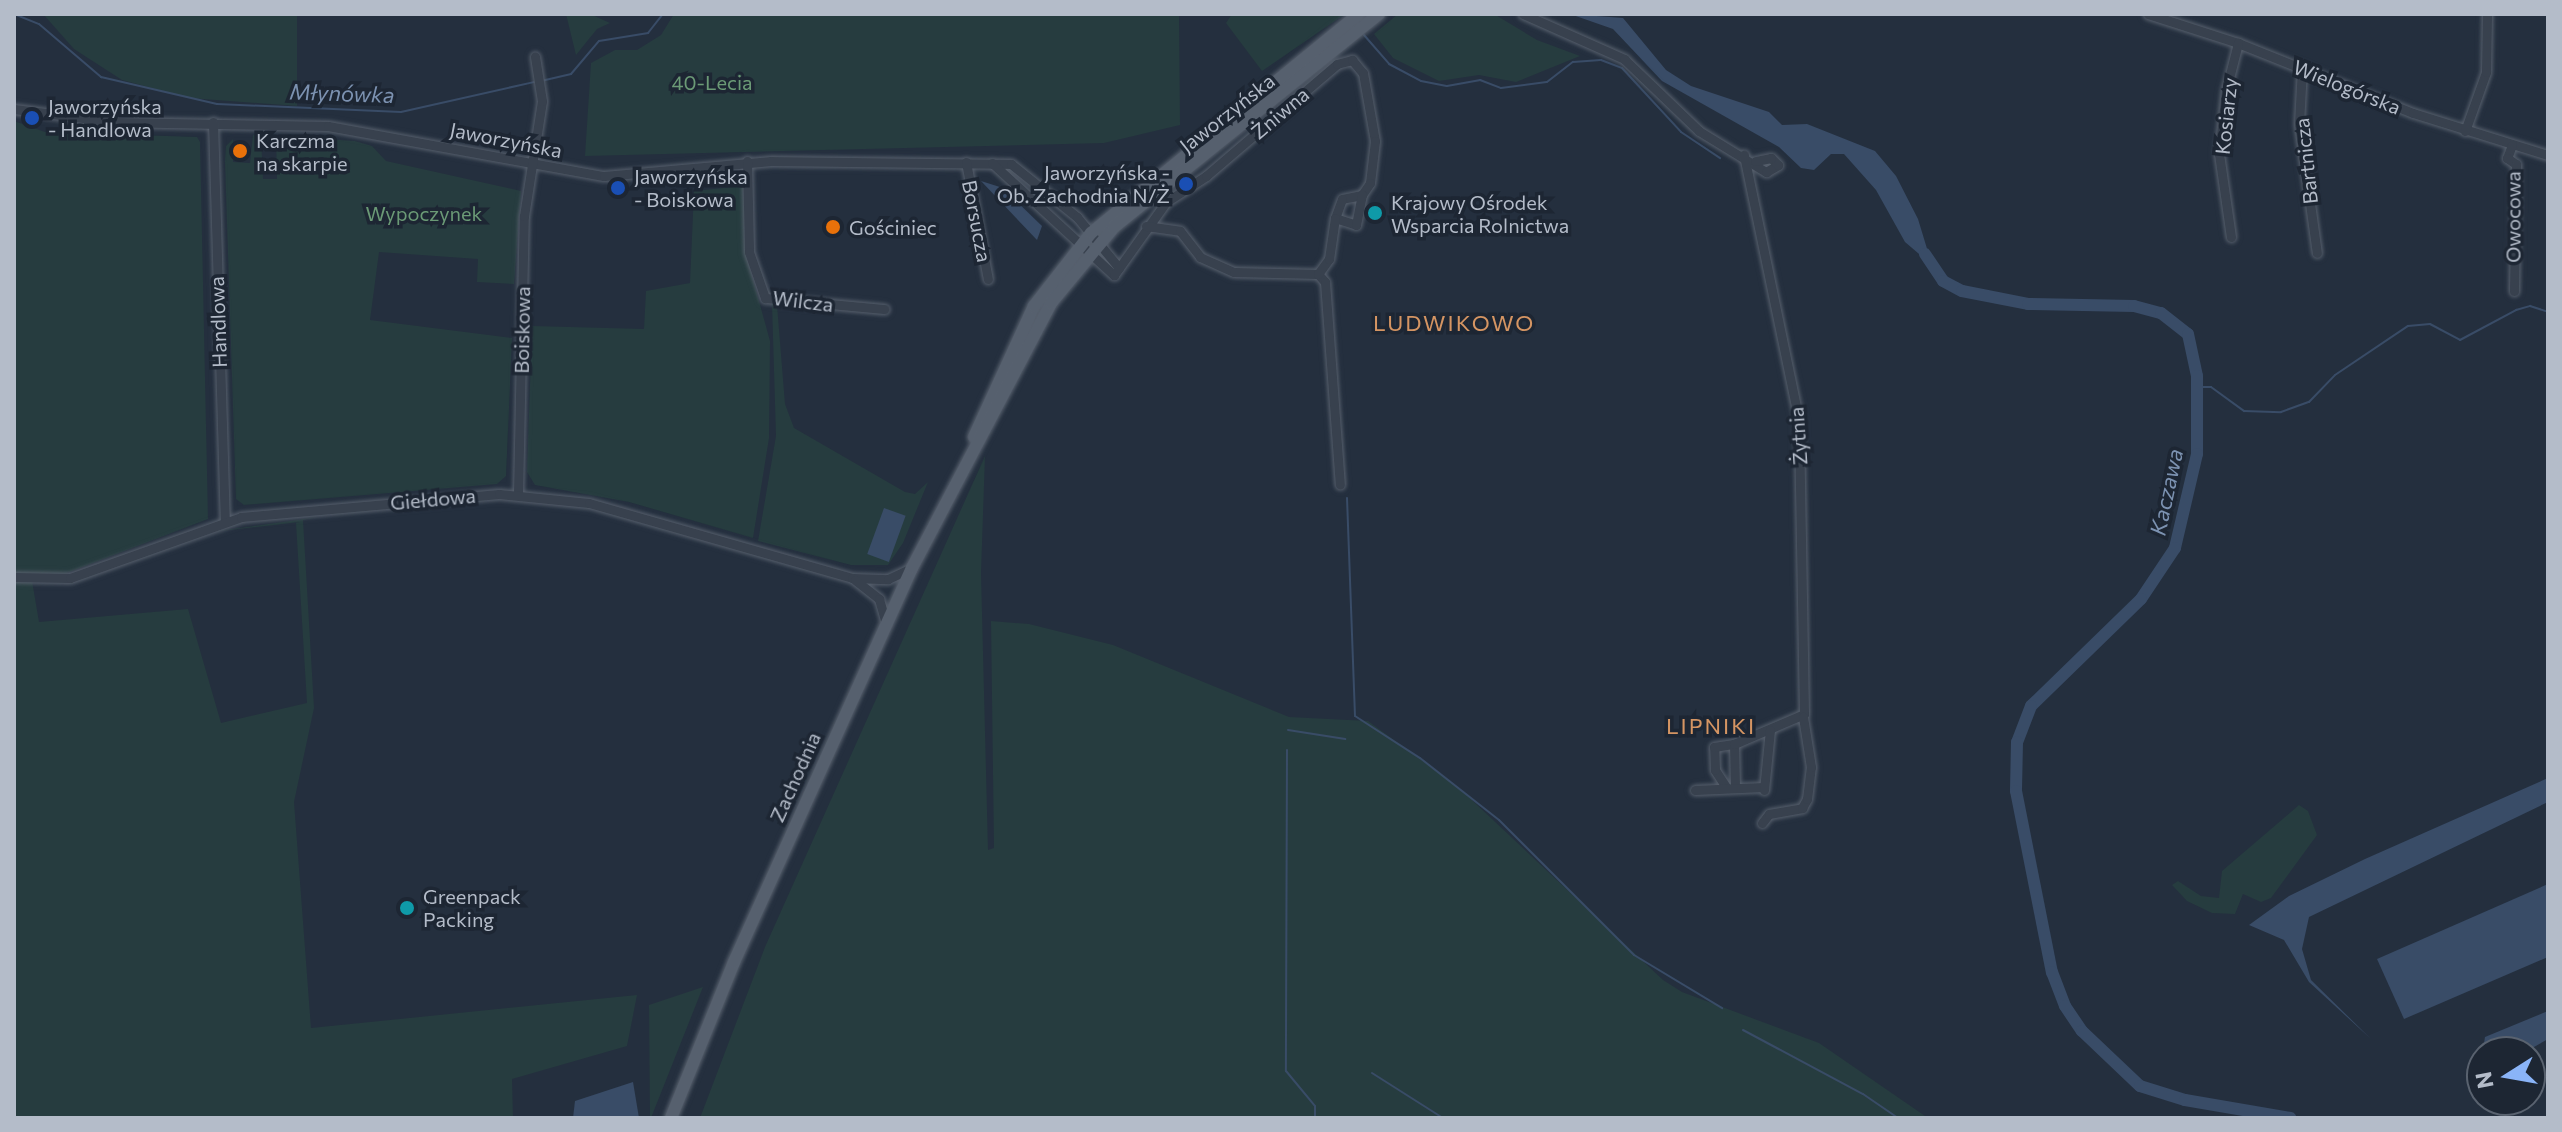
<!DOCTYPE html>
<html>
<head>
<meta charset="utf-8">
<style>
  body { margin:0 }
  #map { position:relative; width:2562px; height:1132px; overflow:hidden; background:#242f3e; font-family:Commissioner,sans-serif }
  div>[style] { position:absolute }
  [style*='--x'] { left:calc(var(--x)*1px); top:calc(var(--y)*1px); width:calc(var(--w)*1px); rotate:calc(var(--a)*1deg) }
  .green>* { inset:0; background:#263c3f }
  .water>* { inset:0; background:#394c67; transform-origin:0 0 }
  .stream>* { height:2px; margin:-1px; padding:0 1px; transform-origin:1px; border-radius:1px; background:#394c67 }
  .river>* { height:12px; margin:-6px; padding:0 6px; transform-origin:6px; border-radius:6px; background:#394c67 }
  .roads { filter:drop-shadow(0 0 2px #565f6c) drop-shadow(0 0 2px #565f6c) }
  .minor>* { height:9px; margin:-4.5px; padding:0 4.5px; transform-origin:4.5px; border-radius:4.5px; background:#38414e }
  .major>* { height:12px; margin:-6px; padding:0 6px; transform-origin:6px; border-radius:6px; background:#56606e }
  .dots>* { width:22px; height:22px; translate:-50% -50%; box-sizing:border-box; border:4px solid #1d2633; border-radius:50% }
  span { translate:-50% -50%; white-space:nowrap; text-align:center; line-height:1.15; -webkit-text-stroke:7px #1d2633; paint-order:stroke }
  .park-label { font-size:20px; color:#6b9a76 }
  .street-label { font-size:20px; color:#b4bcc9 }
  .poi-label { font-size:20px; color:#b4bcc9 }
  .left { translate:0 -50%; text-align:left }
  .right { translate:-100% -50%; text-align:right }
  .water-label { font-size:22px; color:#7c92b1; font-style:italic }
  .neighbourhood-label { font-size:22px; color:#d59563; letter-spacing:2px }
  .frame { position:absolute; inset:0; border:16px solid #b4bcc9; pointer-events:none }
  .north { position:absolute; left:2466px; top:1036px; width:80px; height:80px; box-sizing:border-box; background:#1d2633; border:2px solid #59626f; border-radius:50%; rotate:259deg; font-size:22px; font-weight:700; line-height:32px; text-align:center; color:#b4bcc9 }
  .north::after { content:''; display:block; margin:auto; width:28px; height:36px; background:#8ab4f8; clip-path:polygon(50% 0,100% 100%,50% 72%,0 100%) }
</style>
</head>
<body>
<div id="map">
  <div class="green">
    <div style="clip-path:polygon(43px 14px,297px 14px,297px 106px,189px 98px,122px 80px,74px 49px)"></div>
    <div style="clip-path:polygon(566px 14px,590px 14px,610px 23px,597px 29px,576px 55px)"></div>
    <div style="clip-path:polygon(674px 14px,1179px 14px,1180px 125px,1104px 143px,585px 156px,591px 63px,615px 50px,637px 50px,661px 35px)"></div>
    <div style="clip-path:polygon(1232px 14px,1345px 14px,1262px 71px,1226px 23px)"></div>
    <div style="clip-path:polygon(1398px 14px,1494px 14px,1537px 40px,1580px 56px,1516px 82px,1479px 75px,1439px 81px,1393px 58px,1374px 34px)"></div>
    <div style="clip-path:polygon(14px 121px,45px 132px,197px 137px,200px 142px,208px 519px,64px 574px,31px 575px,39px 622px,188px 609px,221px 723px,307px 703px,296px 523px,300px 522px,211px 532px,319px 517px,303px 520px,314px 708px,294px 802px,311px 1028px,637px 995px,627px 1046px,512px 1079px,513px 1118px,14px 1118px)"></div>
    <div style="clip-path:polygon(253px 135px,261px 136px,263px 179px,277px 179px,276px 136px,355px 141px,372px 146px,386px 161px,521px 191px,514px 284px,477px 282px,478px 259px,379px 252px,370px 320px,512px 338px,506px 476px,497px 484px,244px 505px,236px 499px,225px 161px,226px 146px,233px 139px,233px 162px,250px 163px)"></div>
    <div style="clip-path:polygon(743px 186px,746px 254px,770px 341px,769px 438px,753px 538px,629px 502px,535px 485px,527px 472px,532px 326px,644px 329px,646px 291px,690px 283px,694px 191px)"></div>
    <div style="clip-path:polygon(772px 304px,777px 305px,785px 404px,794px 428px,905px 492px,915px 494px,928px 482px,903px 543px,888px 565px,851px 565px,758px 541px,776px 436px)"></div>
    <div style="clip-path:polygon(985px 456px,981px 573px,988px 850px,994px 848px,991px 621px,1029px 624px,1113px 645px,1289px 717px,1368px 721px,1458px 787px,1663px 980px,1682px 992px,1819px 1043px,1928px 1118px,700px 1118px,765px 947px)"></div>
    <div style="clip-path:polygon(2299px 805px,2308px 811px,2317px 835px,2271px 898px,2261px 902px,2243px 894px,2235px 914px,2212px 913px,2187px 901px,2172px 885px,2178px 881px,2201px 896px,2219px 898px,2222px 871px)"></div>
    <div style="clip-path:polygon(703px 987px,651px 1118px,650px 1118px,649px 1005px)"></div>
  </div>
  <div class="water">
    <div style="clip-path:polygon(1570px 14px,1623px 18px,1666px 70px,1691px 86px,1769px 112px,1782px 125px,1807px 124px,1875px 151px,1896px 176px,1918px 219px,1932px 265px,1905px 242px,1876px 190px,1844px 154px,1831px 154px,1814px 170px,1801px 168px,1779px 147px,1662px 81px,1613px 29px)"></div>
    <div style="clip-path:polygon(981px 181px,1003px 188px,1042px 226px,1037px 240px)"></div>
    <div style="left:884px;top:508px;width:23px;height:49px;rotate:20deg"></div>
    <div style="clip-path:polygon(2548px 778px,2548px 802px,2309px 917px,2302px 949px,2311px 980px,2371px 1039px,2309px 982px,2284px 940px,2249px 925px,2289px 896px,2365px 859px)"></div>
    <div style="clip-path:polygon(2548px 884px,2548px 957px,2404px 1019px,2377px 959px)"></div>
    <div style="clip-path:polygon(2548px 1011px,2548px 1039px,2525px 1052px,2482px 1056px,2485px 1037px)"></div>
    <div style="clip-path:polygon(633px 1082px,639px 1118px,573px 1118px,575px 1101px)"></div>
  </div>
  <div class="stream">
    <div style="--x:14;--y:14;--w:27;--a:22"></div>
    <div style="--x:39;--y:24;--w:82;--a:40.5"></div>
    <div style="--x:101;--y:77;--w:119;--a:13.1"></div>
    <div style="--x:217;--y:104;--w:184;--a:2.5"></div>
    <div style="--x:401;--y:112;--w:136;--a:-12.7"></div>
    <div style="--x:1364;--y:35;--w:38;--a:49"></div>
    <div style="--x:1389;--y:64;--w:36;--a:28"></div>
    <div style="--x:1421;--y:81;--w:26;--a:11"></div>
    <div style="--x:1447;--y:86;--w:34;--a:-10"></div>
    <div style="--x:1480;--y:80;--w:22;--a:21"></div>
    <div style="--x:1501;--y:88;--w:46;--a:-7.4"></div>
    <div style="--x:1547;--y:82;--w:33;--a:-38"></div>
    <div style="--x:1573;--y:62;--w:28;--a:-4"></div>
    <div style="--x:1601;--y:60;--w:22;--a:21"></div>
    <div style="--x:1622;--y:68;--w:87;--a:47.3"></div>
    <div style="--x:1681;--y:132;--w:47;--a:33.7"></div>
    <div style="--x:541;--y:81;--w:31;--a:-13"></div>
    <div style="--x:571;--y:74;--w:43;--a:-49.7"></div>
    <div style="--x:599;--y:41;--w:50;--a:-9.3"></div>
    <div style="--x:648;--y:33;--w:24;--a:-52"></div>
    <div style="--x:2197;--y:387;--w:14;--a:0"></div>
    <div style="--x:2211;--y:387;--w:41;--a:36"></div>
    <div style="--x:2244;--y:411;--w:37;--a:2"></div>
    <div style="--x:2281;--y:412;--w:30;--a:-20"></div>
    <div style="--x:2309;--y:402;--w:37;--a:-46"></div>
    <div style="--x:2335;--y:375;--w:88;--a:-33.9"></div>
    <div style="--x:2408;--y:326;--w:22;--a:-5"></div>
    <div style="--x:2430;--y:324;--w:34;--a:28"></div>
    <div style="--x:2460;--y:340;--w:64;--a:-28.2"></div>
    <div style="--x:2516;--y:310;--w:15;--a:-16"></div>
    <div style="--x:2530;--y:306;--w:19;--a:18"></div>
    <div style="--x:1347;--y:498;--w:218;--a:87.9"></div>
    <div style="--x:1355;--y:716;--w:77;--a:32.9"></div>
    <div style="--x:1420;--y:758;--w:100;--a:38.1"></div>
    <div style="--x:1499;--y:820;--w:191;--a:45"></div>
    <div style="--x:1634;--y:955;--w:103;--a:31.1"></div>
    <div style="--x:1288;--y:730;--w:58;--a:9"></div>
    <div style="--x:1287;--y:750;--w:321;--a:90.2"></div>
    <div style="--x:1286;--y:1071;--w:45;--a:50.4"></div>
    <div style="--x:1315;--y:1106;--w:12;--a:90"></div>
    <div style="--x:1743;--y:1030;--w:136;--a:28.1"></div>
    <div style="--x:1863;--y:1094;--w:42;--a:34.4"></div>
    <div style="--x:1372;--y:1073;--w:84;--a:32.4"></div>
  </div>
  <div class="river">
    <div style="--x:1925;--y:254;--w:32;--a:56"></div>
    <div style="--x:1943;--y:281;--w:21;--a:28"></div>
    <div style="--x:1962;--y:291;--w:67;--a:11.1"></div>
    <div style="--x:2028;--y:304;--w:106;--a:1.1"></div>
    <div style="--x:2134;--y:306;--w:28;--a:15"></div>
    <div style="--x:2161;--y:313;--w:34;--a:38"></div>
    <div style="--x:2188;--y:334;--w:43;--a:77.9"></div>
    <div style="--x:2197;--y:376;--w:78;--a:90"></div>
    <div style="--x:2197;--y:454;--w:97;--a:103.2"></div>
    <div style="--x:2175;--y:548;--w:61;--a:123.7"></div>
    <div style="--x:2141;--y:599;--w:153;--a:135.8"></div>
    <div style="--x:2031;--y:706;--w:39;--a:111"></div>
    <div style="--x:2017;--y:742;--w:49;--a:91.2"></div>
    <div style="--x:2016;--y:791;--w:185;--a:78.8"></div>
    <div style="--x:2052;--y:972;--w:36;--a:69"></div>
    <div style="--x:2065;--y:1006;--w:30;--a:56"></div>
    <div style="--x:2082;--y:1031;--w:80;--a:43.5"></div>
    <div style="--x:2140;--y:1086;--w:47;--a:17.3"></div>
    <div style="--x:2185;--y:1100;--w:107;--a:9.7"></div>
  </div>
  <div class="roads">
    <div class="minor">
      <div style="--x:1523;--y:14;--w:111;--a:24"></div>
      <div style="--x:1624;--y:59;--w:104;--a:43.8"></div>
      <div style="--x:1699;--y:131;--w:79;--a:31.5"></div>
      <div style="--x:1766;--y:172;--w:14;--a:-30"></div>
      <div style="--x:1778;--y:165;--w:10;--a:-135"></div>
      <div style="--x:1771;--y:158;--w:16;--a:169"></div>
      <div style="--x:2148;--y:14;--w:95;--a:17.9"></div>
      <div style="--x:2238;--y:43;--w:188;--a:21.8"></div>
      <div style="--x:2413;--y:113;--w:141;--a:17.3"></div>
      <div style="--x:2302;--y:68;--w:56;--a:93.1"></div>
      <div style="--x:2299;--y:124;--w:130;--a:82.1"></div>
      <div style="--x:14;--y:109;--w:101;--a:7.4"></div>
      <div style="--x:114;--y:122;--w:214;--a:1.1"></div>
      <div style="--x:328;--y:126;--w:280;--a:10.3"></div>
      <div style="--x:604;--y:176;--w:168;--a:-5.1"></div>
      <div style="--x:771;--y:161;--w:240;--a:0.7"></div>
      <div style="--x:1011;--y:164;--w:85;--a:38.8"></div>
      <div style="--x:1077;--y:217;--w:66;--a:50.5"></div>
      <div style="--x:213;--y:122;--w:399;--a:88.3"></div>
      <div style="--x:2465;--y:131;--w:63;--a:-70.4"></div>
      <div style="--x:2486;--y:72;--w:58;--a:-89"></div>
      <div style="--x:2512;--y:145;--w:14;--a:111"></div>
      <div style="--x:2507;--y:158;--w:11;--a:34"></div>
      <div style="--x:2516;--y:164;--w:127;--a:90.9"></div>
      <div style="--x:747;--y:161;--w:91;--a:88.7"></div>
      <div style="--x:749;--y:252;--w:49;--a:70.8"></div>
      <div style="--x:765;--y:298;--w:120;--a:5.3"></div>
      <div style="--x:966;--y:162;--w:119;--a:79.4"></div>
      <div style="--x:992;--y:163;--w:166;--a:42.6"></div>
      <div style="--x:1114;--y:275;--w:90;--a:-54.5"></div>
      <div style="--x:1166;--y:202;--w:48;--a:-33"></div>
      <div style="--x:1206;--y:176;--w:172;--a:-40.5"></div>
      <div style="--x:1337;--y:64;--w:16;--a:-15"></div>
      <div style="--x:1352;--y:60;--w:17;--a:50"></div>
      <div style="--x:1363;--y:73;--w:69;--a:80"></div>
      <div style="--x:1375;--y:141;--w:42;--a:96.8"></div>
      <div style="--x:1370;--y:183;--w:14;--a:124"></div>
      <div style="--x:1362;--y:195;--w:20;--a:169"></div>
      <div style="--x:1342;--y:199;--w:20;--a:110"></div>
      <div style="--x:1335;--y:218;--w:22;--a:18"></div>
      <div style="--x:1356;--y:225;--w:31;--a:-79"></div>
      <div style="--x:1146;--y:226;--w:34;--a:8"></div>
      <div style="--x:1180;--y:231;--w:33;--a:52"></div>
      <div style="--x:1200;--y:257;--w:37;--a:24"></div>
      <div style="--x:1234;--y:272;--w:84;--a:1.4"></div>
      <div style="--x:2231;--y:237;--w:84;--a:-98.2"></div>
      <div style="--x:2219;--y:154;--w:64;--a:-83.8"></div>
      <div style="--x:2226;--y:90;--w:49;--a:-75.7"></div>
      <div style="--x:1318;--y:274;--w:11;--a:49"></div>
      <div style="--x:1325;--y:282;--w:203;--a:85.8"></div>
      <div style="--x:1318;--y:274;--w:19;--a:-54"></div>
      <div style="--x:1329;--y:259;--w:41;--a:-81.7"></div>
      <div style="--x:518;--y:494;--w:278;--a:-88.8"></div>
      <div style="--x:524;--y:216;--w:116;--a:-81.1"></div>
      <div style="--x:542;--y:101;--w:45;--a:-99"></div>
      <div style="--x:14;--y:577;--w:56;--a:1"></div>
      <div style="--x:70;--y:578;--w:182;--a:-19.6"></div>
      <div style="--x:241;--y:517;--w:259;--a:-5.1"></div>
      <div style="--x:499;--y:494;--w:90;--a:5.7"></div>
      <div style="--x:589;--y:503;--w:273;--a:15.9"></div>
      <div style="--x:852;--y:578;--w:36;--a:2"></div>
      <div style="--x:888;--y:579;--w:26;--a:-25"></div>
      <div style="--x:855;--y:580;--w:31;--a:38"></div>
      <div style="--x:879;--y:599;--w:26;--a:74"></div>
      <div style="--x:1726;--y:787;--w:20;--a:-123"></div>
      <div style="--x:1715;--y:770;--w:23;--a:-92"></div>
      <div style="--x:1714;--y:747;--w:20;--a:-9"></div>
      <div style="--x:1735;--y:787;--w:43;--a:-91.3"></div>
      <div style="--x:1734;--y:744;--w:76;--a:-23.2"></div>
      <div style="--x:1804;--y:714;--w:293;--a:-91"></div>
      <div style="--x:1799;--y:421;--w:272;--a:-101.7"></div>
      <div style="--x:1695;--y:790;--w:69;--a:-2.5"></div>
      <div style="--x:1764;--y:790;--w:60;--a:-84.3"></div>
      <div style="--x:1762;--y:823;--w:11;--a:-52"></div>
      <div style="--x:1769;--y:814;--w:34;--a:-10"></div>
      <div style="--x:1802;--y:808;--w:10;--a:-61"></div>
      <div style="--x:1807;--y:799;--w:32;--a:-83"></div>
      <div style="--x:1811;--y:767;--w:51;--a:-99.1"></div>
    </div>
    <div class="major">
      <div style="--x:974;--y:437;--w:144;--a:-65.4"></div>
      <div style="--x:1034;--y:306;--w:93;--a:-52"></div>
      <div style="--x:1091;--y:233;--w:346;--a:-39.3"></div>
      <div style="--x:671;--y:1118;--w:168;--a:-68"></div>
      <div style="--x:734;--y:962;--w:432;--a:-65.7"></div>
      <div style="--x:912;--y:568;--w:299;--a:-62.3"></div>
      <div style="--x:1051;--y:303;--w:99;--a:-50.3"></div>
      <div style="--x:1114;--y:227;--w:340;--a:-38.8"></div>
    </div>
  </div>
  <div class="dots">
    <div style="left:32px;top:118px;background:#1a4fb4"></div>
    <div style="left:240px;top:151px;background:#e8710a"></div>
    <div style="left:1186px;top:184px;background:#1a4fb4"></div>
    <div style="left:618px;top:188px;background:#1a4fb4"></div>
    <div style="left:1375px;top:213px;background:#0f9aa8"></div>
    <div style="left:833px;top:227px;background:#e8710a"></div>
    <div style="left:407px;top:908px;background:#0f9aa8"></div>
  </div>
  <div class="park-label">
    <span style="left:712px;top:82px">40-Lecia</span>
    <span style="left:424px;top:213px">Wypoczynek</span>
  </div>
  <div class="street-label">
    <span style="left:2347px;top:87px;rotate:22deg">Wielogórska</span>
    <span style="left:1227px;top:113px;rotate:-38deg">Jaworzyńska</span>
    <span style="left:1280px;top:113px;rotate:-40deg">Żniwna</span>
    <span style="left:2226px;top:116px;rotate:-84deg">Kosiarzy</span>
    <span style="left:506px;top:140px;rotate:11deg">Jaworzyńska</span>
    <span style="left:2306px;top:161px;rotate:-96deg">Bartnicza</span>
    <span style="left:2513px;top:217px;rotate:-90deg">Owocowa</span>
    <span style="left:977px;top:221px;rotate:79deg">Borsucza</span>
    <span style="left:803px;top:301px;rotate:7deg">Wilcza</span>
    <span style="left:218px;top:322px;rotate:-92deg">Handlowa</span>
    <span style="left:522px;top:330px;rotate:-89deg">Boiskowa</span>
    <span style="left:1798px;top:436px;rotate:-94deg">Żytnia</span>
    <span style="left:433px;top:499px;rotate:-5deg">Giełdowa</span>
    <span style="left:795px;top:777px;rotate:-66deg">Zachodnia</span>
  </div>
  <div class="poi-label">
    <span class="left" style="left:48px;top:118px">Jaworzyńska<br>- Handlowa</span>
    <span class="left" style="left:256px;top:152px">Karczma<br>na skarpie</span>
    <span class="right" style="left:1170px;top:184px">Jaworzyńska -<br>Ob. Zachodnia N/Ż</span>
    <span class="left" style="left:634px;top:188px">Jaworzyńska<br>- Boiskowa</span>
    <span class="left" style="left:1391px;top:214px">Krajowy Ośrodek<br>Wsparcia Rolnictwa</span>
    <span class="left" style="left:849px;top:227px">Gościniec</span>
    <span class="left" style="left:423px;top:908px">Greenpack<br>Packing</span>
  </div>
  <div class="water-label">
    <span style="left:342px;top:93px;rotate:2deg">Młynówka</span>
    <span style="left:2166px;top:492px;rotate:-78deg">Kaczawa</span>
  </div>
  <div class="neighbourhood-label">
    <span style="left:1454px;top:323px">LUDWIKOWO</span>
    <span style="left:1711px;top:726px">LIPNIKI</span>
  </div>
  <div class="frame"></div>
  <div class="north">N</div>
</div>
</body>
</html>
